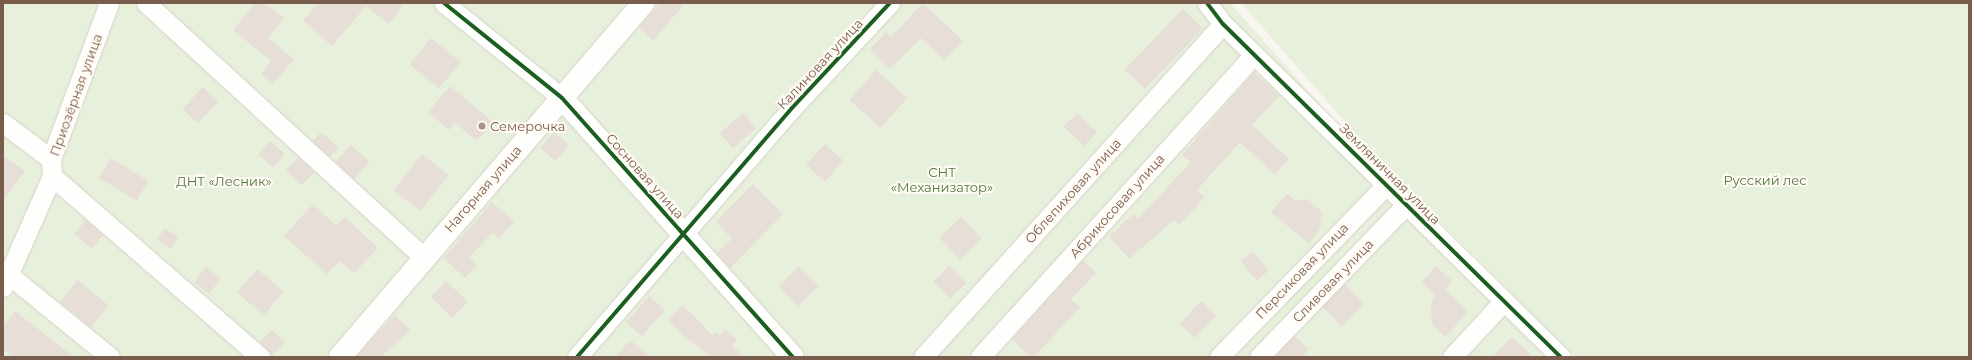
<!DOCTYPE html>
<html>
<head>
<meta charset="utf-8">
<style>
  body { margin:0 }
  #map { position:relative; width:1972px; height:360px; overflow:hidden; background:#f9f5f0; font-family:Montserrat,sans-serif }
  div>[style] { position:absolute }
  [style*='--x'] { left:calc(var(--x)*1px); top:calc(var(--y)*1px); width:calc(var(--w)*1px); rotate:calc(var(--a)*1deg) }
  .green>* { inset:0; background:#e7f0db }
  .building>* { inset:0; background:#e6ded7; transform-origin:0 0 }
  .roads { filter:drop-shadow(0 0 1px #d7d1cb) drop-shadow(0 0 1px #d7d1cb) }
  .street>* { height:19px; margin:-9.5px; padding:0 9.5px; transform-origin:9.5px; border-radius:9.5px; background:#fefefd }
  .secondary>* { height:22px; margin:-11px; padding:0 11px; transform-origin:11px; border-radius:11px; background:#fefefd }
  .cycleway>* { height:4px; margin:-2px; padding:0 2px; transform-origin:2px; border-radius:2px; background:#1b5e20 }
  .dots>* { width:11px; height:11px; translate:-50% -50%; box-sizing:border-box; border:2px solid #fffaf3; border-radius:50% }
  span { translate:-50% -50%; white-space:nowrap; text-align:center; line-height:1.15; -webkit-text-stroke:4px #fffaf3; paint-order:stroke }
  .street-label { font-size:13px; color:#7a5c4d }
  .poi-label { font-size:13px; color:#7a5c4d }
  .left { translate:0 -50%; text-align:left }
  .park-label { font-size:13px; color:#537a41 }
  .frame { position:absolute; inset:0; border:4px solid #7a5c4d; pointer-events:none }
</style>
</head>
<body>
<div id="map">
  <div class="green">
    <div style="clip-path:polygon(3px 3px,1230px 3px,1374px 165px,1568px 357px,3px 357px)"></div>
    <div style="clip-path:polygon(1241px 3px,1969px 3px,1969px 357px,1575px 357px,1376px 157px)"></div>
  </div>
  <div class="building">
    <div style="clip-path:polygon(255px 3px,264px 3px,284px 18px,268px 38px,294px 59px,273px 84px,261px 74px,271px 61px,233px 30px)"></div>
    <div style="clip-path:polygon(318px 3px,404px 3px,389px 24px,366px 6px,332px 46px,303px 21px)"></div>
    <div style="clip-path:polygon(660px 3px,685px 3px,653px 41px,639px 27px)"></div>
    <div style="clip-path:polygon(923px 3px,963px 41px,944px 60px,921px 38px,890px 69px,870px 49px,886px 32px,891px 37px)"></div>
    <div style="left:1183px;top:9px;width:28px;height:84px;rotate:44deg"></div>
    <div style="left:431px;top:38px;width:38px;height:34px;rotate:39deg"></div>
    <div style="left:876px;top:70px;width:42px;height:40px;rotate:42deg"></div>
    <div style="clip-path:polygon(1254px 72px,1279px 96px,1252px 125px,1289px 159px,1275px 175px,1240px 142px,1197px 190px,1205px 197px,1179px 225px,1174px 220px,1129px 259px,1109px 236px,1134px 214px,1138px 219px,1191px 162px,1182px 155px)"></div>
    <div style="clip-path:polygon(450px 86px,493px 122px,477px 141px,455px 123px,449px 130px,428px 112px)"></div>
    <div style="left:203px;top:87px;width:21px;height:30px;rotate:43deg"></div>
    <div style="left:743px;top:113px;width:20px;height:31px;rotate:49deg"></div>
    <div style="left:1077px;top:113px;width:28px;height:19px;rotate:44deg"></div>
    <div style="left:321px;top:132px;width:23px;height:13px;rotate:41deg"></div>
    <div style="left:554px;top:132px;width:20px;height:21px;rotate:41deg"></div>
    <div style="left:270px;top:141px;width:20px;height:18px;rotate:41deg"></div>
    <div style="left:825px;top:144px;width:25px;height:28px;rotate:42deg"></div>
    <div style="left:351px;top:145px;width:25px;height:23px;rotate:42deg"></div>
    <div style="left:422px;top:154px;width:34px;height:46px;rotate:38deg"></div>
    <div style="clip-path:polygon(3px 156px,25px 171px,3px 201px)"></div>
    <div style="left:298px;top:157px;width:22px;height:18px;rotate:43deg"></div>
    <div style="left:111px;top:158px;width:44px;height:23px;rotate:32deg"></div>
    <div style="clip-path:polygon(753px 184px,783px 214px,730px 268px,717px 253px,732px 239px,716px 222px)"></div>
    <div style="clip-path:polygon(1287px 194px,1296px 201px,1307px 199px,1322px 212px,1319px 230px,1309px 244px,1271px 212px)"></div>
    <div style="clip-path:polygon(492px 202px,514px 222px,499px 238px,493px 232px,469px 257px,477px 265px,465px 278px,444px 258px)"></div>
    <div style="clip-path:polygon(313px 204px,336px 226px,345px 217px,378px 248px,354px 273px,340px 261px,327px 274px,284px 236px)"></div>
    <div style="left:961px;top:217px;width:30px;height:30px;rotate:46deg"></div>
    <div style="left:86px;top:220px;width:23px;height:18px;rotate:41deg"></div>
    <div style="left:165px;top:228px;width:16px;height:14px;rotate:35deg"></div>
    <div style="left:1253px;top:251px;width:25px;height:16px;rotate:50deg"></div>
    <div style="clip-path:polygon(1083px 260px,1096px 273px,1071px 299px,1080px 307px,1034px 357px,1030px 357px,1012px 339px)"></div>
    <div style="left:799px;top:266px;width:28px;height:29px;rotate:45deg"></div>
    <div style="left:949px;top:266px;width:24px;height:22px;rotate:45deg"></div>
    <div style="clip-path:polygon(1436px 266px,1452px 281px,1445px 289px,1468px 312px,1445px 337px,1432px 324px,1431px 303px,1435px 296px,1422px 282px)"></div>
    <div style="left:206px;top:267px;width:19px;height:19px;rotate:39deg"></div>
    <div style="left:257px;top:269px;width:35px;height:31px;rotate:40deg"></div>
    <div style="left:78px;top:280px;width:40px;height:28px;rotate:40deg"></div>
    <div style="left:446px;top:281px;width:30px;height:22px;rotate:44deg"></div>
    <div style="left:1345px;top:284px;width:28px;height:32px;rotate:46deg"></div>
    <div style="left:649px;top:296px;width:21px;height:35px;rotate:41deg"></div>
    <div style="left:1201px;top:301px;width:21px;height:31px;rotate:43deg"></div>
    <div style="clip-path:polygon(683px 305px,713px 336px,716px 332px,720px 335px,725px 330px,737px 340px,732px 346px,745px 357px,711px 357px,684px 336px,668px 320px)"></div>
    <div style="clip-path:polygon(15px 311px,74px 357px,13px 357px,3px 349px,3px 326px)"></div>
    <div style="clip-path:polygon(395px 315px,410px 330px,381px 357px,356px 357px)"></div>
    <div style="left:272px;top:330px;width:18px;height:18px;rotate:45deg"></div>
    <div style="clip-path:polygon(1294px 336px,1309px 349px,1302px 357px,1274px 357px)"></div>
    <div style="clip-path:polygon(1512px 337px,1533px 357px,1492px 357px)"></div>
    <div style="clip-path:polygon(630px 340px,651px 357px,615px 357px)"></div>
  </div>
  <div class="roads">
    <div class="street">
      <div style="--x:146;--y:3;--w:377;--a:42.5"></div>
      <div style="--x:444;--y:3;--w:151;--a:38.8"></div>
      <div style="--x:1207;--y:3;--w:26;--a:53"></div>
      <div style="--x:1223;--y:24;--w:474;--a:44.6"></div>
      <div style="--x:3;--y:123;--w:60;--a:36.9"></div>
      <div style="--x:52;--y:176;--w:276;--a:41"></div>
      <div style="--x:3;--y:270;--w:138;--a:39.1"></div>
      <div style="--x:3;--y:287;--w:121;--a:-66.2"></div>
      <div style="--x:52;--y:176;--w:17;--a:-93"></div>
      <div style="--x:51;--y:159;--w:166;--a:-69.6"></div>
      <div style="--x:577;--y:357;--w:329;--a:-49.2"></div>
      <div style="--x:792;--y:108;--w:144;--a:-47"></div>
      <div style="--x:923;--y:357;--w:448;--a:-48"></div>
      <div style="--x:980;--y:357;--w:408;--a:-47.8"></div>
      <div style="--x:1219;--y:357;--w:240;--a:-45.8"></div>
      <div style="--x:1259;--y:357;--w:211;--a:-46"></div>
      <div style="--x:1452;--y:357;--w:76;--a:-47.1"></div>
    </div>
    <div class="secondary">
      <div style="--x:562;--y:98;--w:347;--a:48.3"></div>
      <div style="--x:340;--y:357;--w:466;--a:-49.4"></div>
    </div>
  </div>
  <div class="cycleway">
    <div style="--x:444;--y:3;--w:151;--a:38.8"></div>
    <div style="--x:562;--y:98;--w:347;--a:48.3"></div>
    <div style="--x:1207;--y:3;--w:26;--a:53"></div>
    <div style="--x:1223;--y:24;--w:474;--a:44.6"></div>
    <div style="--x:577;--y:357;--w:329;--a:-49.2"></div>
    <div style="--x:792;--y:108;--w:144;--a:-47"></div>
  </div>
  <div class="dots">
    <div style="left:482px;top:126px;background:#a69286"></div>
  </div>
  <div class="street-label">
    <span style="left:820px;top:64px;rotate:-47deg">Калиновая улица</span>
    <span style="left:76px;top:95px;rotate:-70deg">Приозёрная улица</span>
    <span style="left:1390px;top:174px;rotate:45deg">Земляничная улица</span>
    <span style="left:645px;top:176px;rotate:48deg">Сосновая улица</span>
    <span style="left:483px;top:189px;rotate:-49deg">Нагорная улица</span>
    <span style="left:1073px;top:191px;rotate:-48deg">Облепиховая улица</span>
    <span style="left:1117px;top:206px;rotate:-48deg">Абрикосовая улица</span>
    <span style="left:1302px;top:271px;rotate:-46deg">Персиковая улица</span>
    <span style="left:1333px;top:281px;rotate:-46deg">Сливовая улица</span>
  </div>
  <div class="poi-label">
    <span class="left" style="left:490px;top:126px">Семерочка</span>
  </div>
  <div class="park-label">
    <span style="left:942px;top:180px">СНТ<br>«Механизатор»</span>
    <span style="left:1765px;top:180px">Русский лес</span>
    <span style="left:224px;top:181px">ДНТ «Лесник»</span>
  </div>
  <div class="frame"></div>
</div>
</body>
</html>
